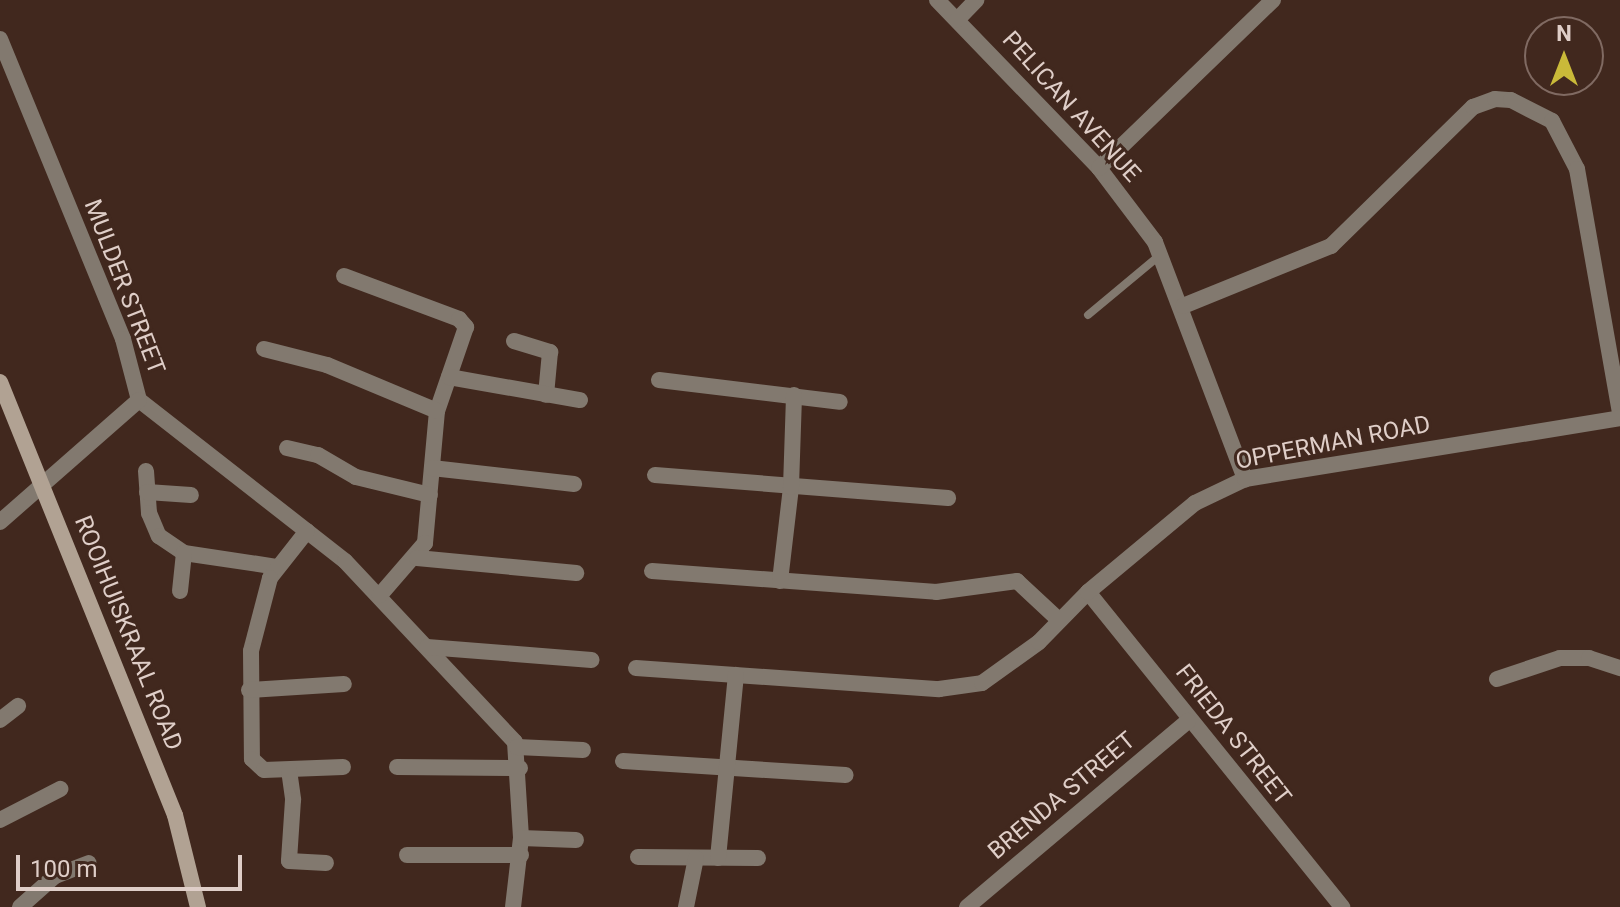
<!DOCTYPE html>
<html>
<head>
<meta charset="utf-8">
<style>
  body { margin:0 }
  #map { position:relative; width:1620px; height:907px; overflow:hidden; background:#41281e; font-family:Roboto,sans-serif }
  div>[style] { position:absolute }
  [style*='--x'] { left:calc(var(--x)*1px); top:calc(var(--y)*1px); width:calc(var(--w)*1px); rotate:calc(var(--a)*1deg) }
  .lane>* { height:8px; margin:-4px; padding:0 4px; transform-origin:4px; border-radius:4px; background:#82796f }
  .street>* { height:16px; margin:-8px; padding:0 8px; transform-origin:8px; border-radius:8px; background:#82796f }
  .secondary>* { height:16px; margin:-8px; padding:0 8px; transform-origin:8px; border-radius:8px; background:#b1a293 }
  span { translate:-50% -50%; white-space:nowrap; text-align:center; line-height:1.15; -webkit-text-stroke:6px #41281e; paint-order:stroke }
  .street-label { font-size:24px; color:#dfcec8 }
  .north { position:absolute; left:1524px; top:16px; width:80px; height:80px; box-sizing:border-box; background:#41281e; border:2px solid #806a62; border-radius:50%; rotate:0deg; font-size:22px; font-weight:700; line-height:32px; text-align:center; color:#dfcec8 }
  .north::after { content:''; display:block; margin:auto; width:28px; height:36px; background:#caba39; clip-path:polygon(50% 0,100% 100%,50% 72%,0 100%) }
  .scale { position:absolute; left:16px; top:855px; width:226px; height:36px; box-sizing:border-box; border:4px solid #dfcec8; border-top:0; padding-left:10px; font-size:24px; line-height:28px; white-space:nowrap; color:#dfcec8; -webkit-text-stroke:6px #41281e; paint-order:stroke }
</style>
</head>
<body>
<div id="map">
  <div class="lane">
    <div style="--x:1088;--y:315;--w:94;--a:-39.8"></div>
  </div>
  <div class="street">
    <div style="--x:937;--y:0;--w:233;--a:46"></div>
    <div style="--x:1099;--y:168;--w:93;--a:52.9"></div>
    <div style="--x:1155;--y:242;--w:254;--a:69.2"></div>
    <div style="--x:957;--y:20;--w:28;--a:-46"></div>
    <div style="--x:0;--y:39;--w:324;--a:67.7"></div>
    <div style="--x:123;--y:339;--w:63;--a:75.3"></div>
    <div style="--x:139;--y:400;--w:261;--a:38"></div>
    <div style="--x:345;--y:561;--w:248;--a:46.8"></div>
    <div style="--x:515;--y:742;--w:96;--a:86.4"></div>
    <div style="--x:521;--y:838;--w:69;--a:96.6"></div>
    <div style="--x:1099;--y:168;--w:242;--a:-44"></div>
    <div style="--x:344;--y:276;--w:123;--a:20.5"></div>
    <div style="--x:459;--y:319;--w:11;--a:49"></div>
    <div style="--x:466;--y:327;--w:89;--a:109"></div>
    <div style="--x:437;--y:411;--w:133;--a:95.2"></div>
    <div style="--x:425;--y:543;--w:69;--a:130.9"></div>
    <div style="--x:1183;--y:306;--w:160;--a:-22.1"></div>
    <div style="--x:1331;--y:246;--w:199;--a:-44.4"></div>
    <div style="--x:1473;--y:107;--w:23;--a:-20"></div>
    <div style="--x:1495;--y:99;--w:16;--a:4"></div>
    <div style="--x:1511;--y:100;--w:46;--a:27.1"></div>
    <div style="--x:1552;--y:121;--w:54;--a:62.5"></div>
    <div style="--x:1577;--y:169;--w:249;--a:80"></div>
    <div style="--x:514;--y:341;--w:38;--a:17"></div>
    <div style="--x:550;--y:352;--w:43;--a:95.3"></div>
    <div style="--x:264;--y:349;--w:65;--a:14.3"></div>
    <div style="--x:327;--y:365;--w:119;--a:22.7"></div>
    <div style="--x:449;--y:377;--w:133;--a:10"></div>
    <div style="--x:659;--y:380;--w:182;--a:6.9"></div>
    <div style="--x:287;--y:448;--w:32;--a:13"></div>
    <div style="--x:318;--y:455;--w:44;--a:30.1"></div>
    <div style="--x:356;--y:477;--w:76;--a:13.7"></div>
    <div style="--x:432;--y:468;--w:143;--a:6.4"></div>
    <div style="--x:146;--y:471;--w:42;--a:85.9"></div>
    <div style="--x:149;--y:513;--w:25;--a:67"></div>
    <div style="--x:159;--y:536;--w:30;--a:34"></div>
    <div style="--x:184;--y:553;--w:95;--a:8.5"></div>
    <div style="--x:655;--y:475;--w:294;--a:4.5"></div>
    <div style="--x:147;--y:492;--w:44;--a:3.9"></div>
    <div style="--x:0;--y:522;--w:185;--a:-41.3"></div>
    <div style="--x:307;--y:531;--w:60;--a:128.2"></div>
    <div style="--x:270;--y:578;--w:75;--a:104.6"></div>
    <div style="--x:251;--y:651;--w:108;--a:89.5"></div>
    <div style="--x:252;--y:759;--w:16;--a:43"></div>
    <div style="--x:264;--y:770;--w:79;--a:-2.2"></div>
    <div style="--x:417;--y:558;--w:160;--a:5.4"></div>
    <div style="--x:652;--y:571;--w:285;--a:4.2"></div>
    <div style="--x:936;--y:592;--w:82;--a:-7.7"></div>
    <div style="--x:1017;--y:581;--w:57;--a:42.9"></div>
    <div style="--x:780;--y:581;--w:95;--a:-83.3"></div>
    <div style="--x:791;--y:487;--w:92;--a:-88.1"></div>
    <div style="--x:180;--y:591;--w:38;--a:-84"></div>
    <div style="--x:1088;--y:592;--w:405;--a:51.1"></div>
    <div style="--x:427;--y:647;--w:165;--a:4.5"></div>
    <div style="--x:636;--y:668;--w:304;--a:4"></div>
    <div style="--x:939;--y:689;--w:43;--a:-7.9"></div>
    <div style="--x:982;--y:683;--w:70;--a:-35.7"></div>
    <div style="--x:1039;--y:642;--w:70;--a:-45.6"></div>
    <div style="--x:1088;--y:592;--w:139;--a:-39.8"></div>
    <div style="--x:1195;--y:503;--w:55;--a:-25.6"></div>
    <div style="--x:1245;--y:479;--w:380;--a:-9.2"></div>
    <div style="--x:1497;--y:679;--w:66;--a:-18.4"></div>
    <div style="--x:1560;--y:658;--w:29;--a:0"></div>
    <div style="--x:1589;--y:658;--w:33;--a:18"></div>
    <div style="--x:249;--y:690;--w:95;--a:-3.6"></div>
    <div style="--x:0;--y:720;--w:23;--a:-38"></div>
    <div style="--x:517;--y:747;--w:66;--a:2.6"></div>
    <div style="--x:623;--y:761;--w:223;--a:3.6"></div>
    <div style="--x:397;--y:767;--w:123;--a:0.5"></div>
    <div style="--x:289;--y:770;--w:30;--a:82"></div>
    <div style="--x:293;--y:800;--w:61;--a:93.8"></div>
    <div style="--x:289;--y:861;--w:37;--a:3"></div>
    <div style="--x:0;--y:820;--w:68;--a:-27.3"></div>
    <div style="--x:521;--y:838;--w:55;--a:2.1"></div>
    <div style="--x:407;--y:855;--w:114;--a:0"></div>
    <div style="--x:638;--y:857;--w:120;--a:0.5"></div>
    <div style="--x:718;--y:858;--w:184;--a:-84.4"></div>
    <div style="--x:20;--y:907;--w:47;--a:-41.5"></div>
    <div style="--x:55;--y:876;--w:36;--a:-21"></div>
    <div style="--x:686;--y:907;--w:50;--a:-78.5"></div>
    <div style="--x:967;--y:907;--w:289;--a:-40.1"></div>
  </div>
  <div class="secondary">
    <div style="--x:0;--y:382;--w:467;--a:68"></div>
    <div style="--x:175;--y:815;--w:95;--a:76"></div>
  </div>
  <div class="street-label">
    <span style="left:1071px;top:107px;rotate:48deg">PELICAN AVENUE</span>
    <span style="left:124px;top:287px;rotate:69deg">MULDER STREET</span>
    <span style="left:1333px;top:443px;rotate:-11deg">OPPERMAN ROAD</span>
    <span style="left:128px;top:633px;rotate:68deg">ROOIHUISKRAAL ROAD</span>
    <span style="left:1233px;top:735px;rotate:52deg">FRIEDA STREET</span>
    <span style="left:1062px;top:796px;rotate:-40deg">BRENDA STREET</span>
  </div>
  <div class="north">N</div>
  <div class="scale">100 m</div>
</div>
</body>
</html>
